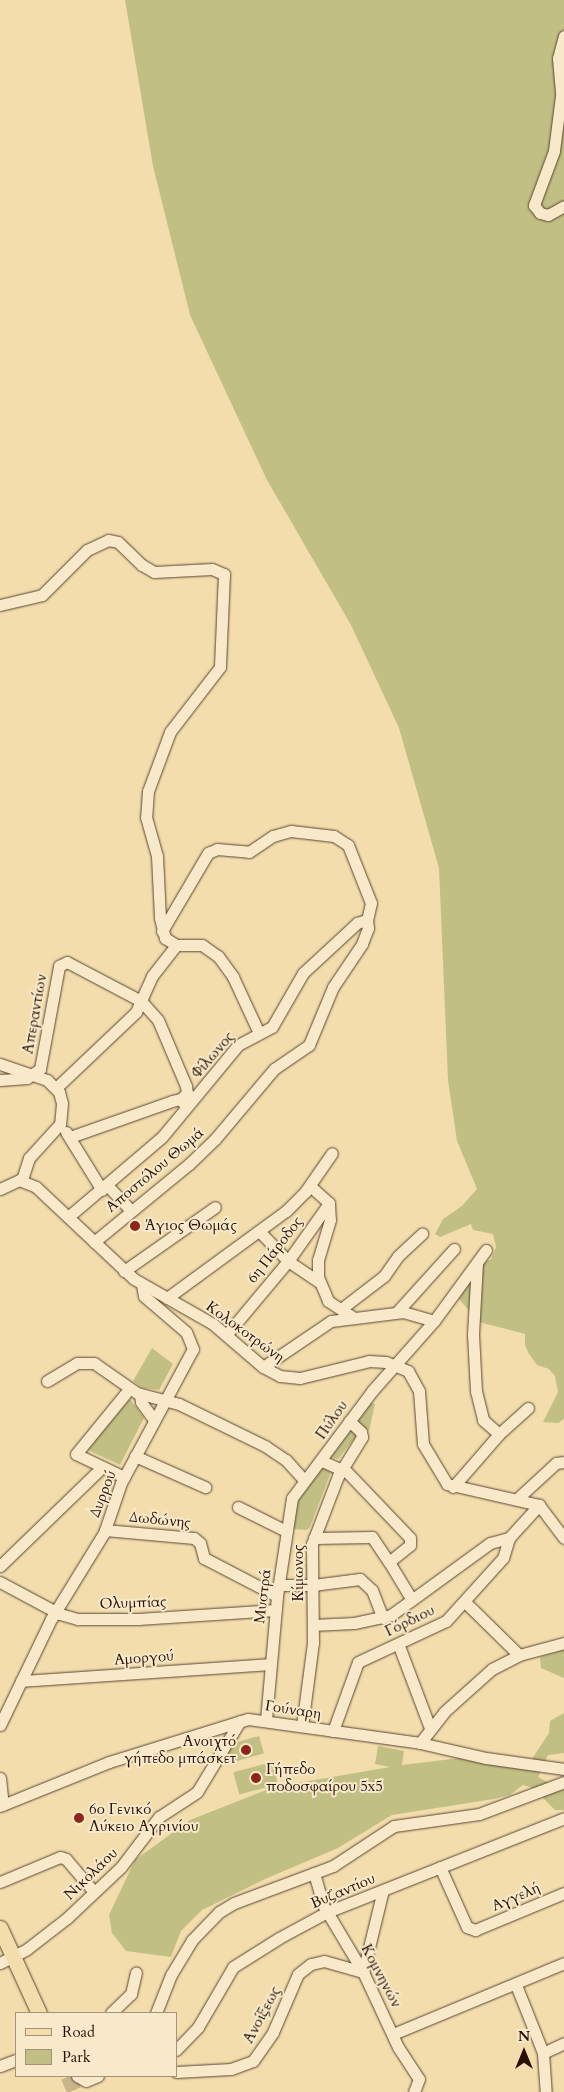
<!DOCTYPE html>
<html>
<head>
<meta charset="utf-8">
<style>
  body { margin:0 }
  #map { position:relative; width:564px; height:2092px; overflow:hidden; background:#f3ddad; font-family:Cardo,serif }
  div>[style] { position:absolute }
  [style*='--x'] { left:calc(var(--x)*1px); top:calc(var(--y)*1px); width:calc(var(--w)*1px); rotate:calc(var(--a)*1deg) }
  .green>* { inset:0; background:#c2bf85; transform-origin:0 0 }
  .major-tunnel>* { height:15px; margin-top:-7.5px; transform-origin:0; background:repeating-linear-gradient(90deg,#cab48c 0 15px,transparent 0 23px) }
  .roads { filter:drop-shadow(0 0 1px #5b4531) drop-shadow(0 0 1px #5b4531) }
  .minor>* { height:11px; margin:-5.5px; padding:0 5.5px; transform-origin:5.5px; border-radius:5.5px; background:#f7e9ca }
  .major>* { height:15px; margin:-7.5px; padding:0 7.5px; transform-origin:7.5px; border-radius:7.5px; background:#f3ddad }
  .dots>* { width:14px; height:14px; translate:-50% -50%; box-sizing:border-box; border:2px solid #f7e9ca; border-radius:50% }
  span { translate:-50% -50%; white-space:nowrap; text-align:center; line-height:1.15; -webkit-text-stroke:4px #f7e9ca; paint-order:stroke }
  .street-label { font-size:15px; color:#281208 }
  .poi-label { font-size:15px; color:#281208 }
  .left { translate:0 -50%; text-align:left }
  .right { translate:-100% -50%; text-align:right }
  .legend { position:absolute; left:15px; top:2012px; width:162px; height:65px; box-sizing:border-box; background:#f7e9ca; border:1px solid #a4937c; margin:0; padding:6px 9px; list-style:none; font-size:15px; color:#281208 }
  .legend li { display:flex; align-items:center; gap:10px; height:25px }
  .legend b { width:25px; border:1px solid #a4937c }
  .north { position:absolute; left:499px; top:2027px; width:50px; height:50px; -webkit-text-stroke:4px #f7e9ca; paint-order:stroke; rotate:0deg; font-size:14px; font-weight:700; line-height:20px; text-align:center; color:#281208 }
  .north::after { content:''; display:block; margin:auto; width:18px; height:22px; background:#281208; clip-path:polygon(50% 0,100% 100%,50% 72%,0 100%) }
</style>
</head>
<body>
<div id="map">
  <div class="green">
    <div style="clip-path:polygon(125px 0,564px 0,564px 1419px,558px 1423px,543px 1422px,558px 1392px,555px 1376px,549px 1369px,537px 1365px,529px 1354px,525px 1345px,525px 1334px,479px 1322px,459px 1299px,478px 1266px,491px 1259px,496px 1247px,493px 1234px,473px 1230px,471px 1224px,440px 1237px,435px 1234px,443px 1219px,462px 1206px,477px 1189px,457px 1141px,448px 1080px,439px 868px,399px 728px,351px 625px,267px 480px,190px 315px,153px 166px)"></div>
    <div style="clip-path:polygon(152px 1348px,173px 1364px,159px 1390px,142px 1388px,133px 1381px)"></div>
    <div style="clip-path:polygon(130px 1399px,144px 1418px,120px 1465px,86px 1449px)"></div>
    <div style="clip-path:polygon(366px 1401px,375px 1404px,369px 1431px,353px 1418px)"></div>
    <div style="clip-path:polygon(348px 1424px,359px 1433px,338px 1459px,327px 1456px)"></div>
    <div style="clip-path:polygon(322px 1467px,331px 1472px,310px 1527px,307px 1530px,292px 1529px,297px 1499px)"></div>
    <div style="clip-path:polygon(564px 1650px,564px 1678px,541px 1668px,540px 1657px)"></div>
    <div style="clip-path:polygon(564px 1713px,564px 1753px,548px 1755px,538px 1777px,549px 1783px,564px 1779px,564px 1810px,555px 1810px,533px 1788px,523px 1785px,510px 1795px,494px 1799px,392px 1815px,338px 1848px,265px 1879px,202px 1910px,181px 1931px,171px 1957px,126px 1951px,112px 1933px,109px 1915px,135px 1860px,190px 1820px,274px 1787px,390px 1767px,375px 1764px,378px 1746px,404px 1751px,402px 1765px,468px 1757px,478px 1762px,500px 1761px,528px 1765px,549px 1733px,550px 1721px)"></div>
    <div style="left:259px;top:1736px;width:18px;height:34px;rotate:74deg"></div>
    <div style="left:272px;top:1762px;width:23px;height:40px;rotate:75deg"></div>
  </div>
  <div class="major-tunnel">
    <div style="--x:68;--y:2076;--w:17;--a:66"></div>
  </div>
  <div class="roads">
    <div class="minor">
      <div style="--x:564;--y:36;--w:23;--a:105"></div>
      <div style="--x:558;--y:58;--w:38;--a:85"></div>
      <div style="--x:561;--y:96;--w:55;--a:97.3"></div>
      <div style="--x:554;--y:151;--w:58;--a:110.3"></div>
      <div style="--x:534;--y:205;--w:10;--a:53"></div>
      <div style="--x:540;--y:213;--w:8;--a:14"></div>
      <div style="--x:548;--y:215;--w:18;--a:-29"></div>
      <div style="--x:0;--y:605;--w:43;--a:-13.4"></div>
      <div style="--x:42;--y:595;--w:64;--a:-45"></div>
      <div style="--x:87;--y:550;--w:23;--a:-25"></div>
      <div style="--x:108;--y:540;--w:10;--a:11"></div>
      <div style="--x:118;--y:542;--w:33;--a:44"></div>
      <div style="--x:142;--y:565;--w:14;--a:30"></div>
      <div style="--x:154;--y:572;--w:58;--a:-3"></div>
      <div style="--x:212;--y:569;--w:13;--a:23"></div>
      <div style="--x:224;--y:574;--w:93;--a:92.5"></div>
      <div style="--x:220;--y:667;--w:82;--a:127.6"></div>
      <div style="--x:170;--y:732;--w:63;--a:110.4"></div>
      <div style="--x:148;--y:791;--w:26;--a:94"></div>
      <div style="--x:146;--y:817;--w:41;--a:74.2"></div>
      <div style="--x:157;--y:856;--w:62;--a:87.2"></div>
      <div style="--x:160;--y:918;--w:21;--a:76"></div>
      <div style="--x:165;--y:938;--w:13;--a:32"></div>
      <div style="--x:176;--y:945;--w:26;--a:0"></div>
      <div style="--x:202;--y:945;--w:19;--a:35"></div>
      <div style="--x:218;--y:956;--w:26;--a:54"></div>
      <div style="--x:233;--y:977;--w:62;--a:65.1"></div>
      <div style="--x:162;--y:931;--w:91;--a:-59.5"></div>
      <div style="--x:208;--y:853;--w:10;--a:-24"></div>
      <div style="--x:217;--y:849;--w:32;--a:5"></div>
      <div style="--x:249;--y:852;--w:29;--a:-34"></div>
      <div style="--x:273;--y:836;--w:19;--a:-16"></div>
      <div style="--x:291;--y:831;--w:43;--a:6.6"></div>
      <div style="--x:334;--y:836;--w:17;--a:33"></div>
      <div style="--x:348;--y:845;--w:62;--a:68.4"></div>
      <div style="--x:371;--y:903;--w:17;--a:103"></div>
      <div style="--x:0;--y:1064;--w:50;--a:18.8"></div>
      <div style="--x:47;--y:1080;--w:17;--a:45"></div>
      <div style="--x:59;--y:1092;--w:11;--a:75"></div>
      <div style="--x:62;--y:1103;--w:21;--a:95"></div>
      <div style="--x:60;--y:1124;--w:46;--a:132.4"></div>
      <div style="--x:29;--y:1158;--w:23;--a:108"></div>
      <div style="--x:0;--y:1080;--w:27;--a:-4"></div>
      <div style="--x:27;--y:1078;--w:16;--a:-35"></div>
      <div style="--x:40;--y:1069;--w:105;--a:-79.5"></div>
      <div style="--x:59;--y:966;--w:9;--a:-27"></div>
      <div style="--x:67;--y:962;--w:84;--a:27.8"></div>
      <div style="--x:141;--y:1001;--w:25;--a:48"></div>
      <div style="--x:158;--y:1020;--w:72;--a:67"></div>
      <div style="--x:186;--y:1086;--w:7;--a:82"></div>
      <div style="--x:187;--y:1093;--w:8;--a:135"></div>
      <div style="--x:56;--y:1088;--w:110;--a:-43.5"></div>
      <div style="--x:136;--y:1012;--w:39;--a:-66"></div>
      <div style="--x:152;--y:976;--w:39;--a:-52"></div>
      <div style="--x:66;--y:1132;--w:68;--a:58.2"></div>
      <div style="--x:70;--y:1137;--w:108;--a:-19.4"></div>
      <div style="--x:172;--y:1101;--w:9;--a:-13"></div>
      <div style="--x:181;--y:1099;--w:6;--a:59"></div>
      <div style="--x:107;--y:1185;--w:34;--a:47"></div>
      <div style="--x:0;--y:1189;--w:21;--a:-25"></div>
      <div style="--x:19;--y:1180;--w:18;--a:22"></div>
      <div style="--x:36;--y:1187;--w:134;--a:43.2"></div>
      <div style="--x:134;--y:1279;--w:91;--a:29.7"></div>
      <div style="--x:213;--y:1324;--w:66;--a:40.7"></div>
      <div style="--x:263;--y:1367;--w:19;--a:28"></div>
      <div style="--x:280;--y:1376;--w:20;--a:6"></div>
      <div style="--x:300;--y:1378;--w:71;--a:-13.8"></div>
      <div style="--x:369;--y:1361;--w:17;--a:3"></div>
      <div style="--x:386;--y:1362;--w:24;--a:22"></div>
      <div style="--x:408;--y:1371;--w:23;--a:61"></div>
      <div style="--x:419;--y:1391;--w:53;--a:85.7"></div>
      <div style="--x:423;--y:1444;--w:47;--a:59"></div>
      <div style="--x:447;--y:1484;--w:94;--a:12.9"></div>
      <div style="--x:539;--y:1505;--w:41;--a:52.9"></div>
      <div style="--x:329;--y:1203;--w:17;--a:87"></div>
      <div style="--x:330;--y:1220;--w:42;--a:106.7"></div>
      <div style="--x:318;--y:1260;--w:17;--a:90"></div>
      <div style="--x:318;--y:1277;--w:26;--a:67"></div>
      <div style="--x:328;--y:1301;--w:31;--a:33"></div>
      <div style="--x:68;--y:1217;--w:123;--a:-40.4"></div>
      <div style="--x:162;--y:1137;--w:119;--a:-50.4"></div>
      <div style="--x:238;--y:1045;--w:38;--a:-28"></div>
      <div style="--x:272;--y:1027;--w:62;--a:-60.1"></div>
      <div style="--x:303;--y:973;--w:74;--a:-42.8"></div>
      <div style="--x:357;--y:923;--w:10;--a:-17"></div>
      <div style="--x:367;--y:920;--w:8;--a:83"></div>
      <div style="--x:368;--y:928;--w:17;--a:111"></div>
      <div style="--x:362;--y:944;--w:52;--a:124"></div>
      <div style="--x:333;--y:987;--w:63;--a:112.5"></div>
      <div style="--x:309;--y:1045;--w:42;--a:145.6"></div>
      <div style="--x:274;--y:1069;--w:92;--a:130.1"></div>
      <div style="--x:215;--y:1139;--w:36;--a:136"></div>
      <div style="--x:189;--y:1164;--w:123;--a:140.6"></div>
      <div style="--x:260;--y:1232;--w:40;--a:46"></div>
      <div style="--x:288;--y:1261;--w:37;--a:34"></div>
      <div style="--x:477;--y:1263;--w:71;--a:93.2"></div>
      <div style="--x:473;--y:1334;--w:57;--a:87"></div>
      <div style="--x:476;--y:1391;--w:30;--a:76"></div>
      <div style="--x:483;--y:1420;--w:21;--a:41"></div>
      <div style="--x:124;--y:1271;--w:111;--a:-35.1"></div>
      <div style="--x:167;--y:1298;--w:147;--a:-36.2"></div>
      <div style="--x:286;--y:1211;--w:27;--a:-45"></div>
      <div style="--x:305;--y:1192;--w:47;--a:-55.3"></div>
      <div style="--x:341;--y:1309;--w:54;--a:-37.5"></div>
      <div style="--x:384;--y:1276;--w:24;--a:-55"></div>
      <div style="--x:398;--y:1256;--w:33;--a:-43"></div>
      <div style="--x:397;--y:1312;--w:85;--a:-47.9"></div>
      <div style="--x:227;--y:1334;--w:95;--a:-50.1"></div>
      <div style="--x:288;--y:1261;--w:71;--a:-54.7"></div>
      <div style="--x:329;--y:1203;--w:25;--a:-138"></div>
      <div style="--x:263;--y:1367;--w:82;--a:-34.1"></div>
      <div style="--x:331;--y:1321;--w:73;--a:-7.1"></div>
      <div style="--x:403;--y:1312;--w:32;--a:16"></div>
      <div style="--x:47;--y:1381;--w:35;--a:-31"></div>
      <div style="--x:77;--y:1363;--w:17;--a:0"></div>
      <div style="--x:94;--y:1363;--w:52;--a:34.9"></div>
      <div style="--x:137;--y:1393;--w:43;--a:14.7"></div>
      <div style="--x:179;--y:1404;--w:96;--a:26"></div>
      <div style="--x:265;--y:1446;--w:25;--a:34"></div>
      <div style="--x:286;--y:1460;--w:27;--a:48"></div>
      <div style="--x:140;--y:1394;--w:8;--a:83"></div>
      <div style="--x:141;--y:1402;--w:22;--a:54"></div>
      <div style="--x:135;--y:1456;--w:77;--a:23.9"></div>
      <div style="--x:322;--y:1461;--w:27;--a:24"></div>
      <div style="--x:347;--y:1472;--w:91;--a:46.3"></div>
      <div style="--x:410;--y:1538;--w:7;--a:90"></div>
      <div style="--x:410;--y:1545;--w:27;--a:141"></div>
      <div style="--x:389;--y:1562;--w:44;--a:58.8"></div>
      <div style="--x:124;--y:1477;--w:53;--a:-154.4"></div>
      <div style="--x:76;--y:1454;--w:84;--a:-50.8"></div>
      <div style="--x:453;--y:1487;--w:70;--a:-49"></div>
      <div style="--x:499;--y:1434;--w:39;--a:-42"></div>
      <div style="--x:518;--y:1498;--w:52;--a:-42.6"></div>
      <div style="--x:556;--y:1463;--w:8;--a:-7"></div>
      <div style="--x:238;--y:1507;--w:54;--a:26.6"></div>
      <div style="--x:105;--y:1530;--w:89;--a:5.1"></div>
      <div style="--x:194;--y:1538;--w:8;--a:40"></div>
      <div style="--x:200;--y:1543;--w:16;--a:75"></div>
      <div style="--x:204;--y:1558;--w:82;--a:27.5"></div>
      <div style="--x:314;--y:1538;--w:58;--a:-1"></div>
      <div style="--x:372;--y:1537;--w:30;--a:56"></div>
      <div style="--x:0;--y:1566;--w:142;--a:-44.1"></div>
      <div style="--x:0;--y:1582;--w:68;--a:28.1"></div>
      <div style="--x:60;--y:1614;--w:19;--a:16"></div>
      <div style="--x:78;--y:1619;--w:60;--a:0"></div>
      <div style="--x:138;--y:1619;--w:138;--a:-3.7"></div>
      <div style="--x:279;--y:1585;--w:34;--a:0"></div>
      <div style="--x:313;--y:1585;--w:47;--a:-7.3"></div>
      <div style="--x:360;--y:1579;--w:16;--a:43"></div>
      <div style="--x:372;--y:1590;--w:30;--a:69"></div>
      <div style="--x:465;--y:1602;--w:76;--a:44.5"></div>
      <div style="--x:313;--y:1625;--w:41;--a:-2.8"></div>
      <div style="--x:354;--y:1623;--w:38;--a:-12"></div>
      <div style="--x:391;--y:1615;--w:122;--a:-36"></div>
      <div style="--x:490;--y:1543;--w:20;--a:-15"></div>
      <div style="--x:509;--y:1538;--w:45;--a:-47.7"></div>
      <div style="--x:399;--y:1646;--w:88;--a:69.3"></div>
      <div style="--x:21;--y:1681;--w:249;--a:-3.9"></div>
      <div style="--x:266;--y:1720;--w:124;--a:-84.9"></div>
      <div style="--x:277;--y:1596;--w:99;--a:-81.3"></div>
      <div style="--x:292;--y:1498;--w:134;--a:-53.2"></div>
      <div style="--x:372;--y:1391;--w:94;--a:-48.5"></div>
      <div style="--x:434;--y:1321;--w:88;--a:-53.8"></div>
      <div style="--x:0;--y:1725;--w:118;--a:-64.3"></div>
      <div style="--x:51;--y:1619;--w:101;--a:-58.4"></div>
      <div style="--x:104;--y:1533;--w:53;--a:-71.2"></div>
      <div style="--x:121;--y:1483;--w:152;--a:-61.8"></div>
      <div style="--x:193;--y:1349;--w:18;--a:-112"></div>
      <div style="--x:186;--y:1332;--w:55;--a:-139.4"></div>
      <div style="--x:144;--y:1296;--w:11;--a:-100"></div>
      <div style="--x:302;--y:1726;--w:84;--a:-82.5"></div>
      <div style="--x:313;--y:1643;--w:99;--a:-90.6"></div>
      <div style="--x:312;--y:1544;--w:73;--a:-69.1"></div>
      <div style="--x:338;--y:1476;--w:46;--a:-58.4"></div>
      <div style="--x:362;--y:1437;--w:5;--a:-101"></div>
      <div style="--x:361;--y:1432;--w:16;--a:-137"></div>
      <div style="--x:333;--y:1731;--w:73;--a:-70.1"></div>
      <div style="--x:358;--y:1662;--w:97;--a:-25"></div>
      <div style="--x:446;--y:1621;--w:85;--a:-47.9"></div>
      <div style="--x:503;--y:1558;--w:21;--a:-73"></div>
      <div style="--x:420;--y:1743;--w:39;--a:-52"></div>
      <div style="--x:444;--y:1712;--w:64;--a:-41.9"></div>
      <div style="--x:492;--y:1669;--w:30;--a:-27"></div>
      <div style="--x:519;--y:1655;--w:47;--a:-14.9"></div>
      <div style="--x:0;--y:1778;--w:27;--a:84"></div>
      <div style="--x:0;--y:1806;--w:118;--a:-22"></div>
      <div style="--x:109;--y:1762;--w:145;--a:-17.2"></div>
      <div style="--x:248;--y:1719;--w:174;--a:7.9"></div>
      <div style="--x:420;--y:1743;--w:68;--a:12.8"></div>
      <div style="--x:486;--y:1758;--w:79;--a:8"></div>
      <div style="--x:440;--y:1867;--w:66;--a:65.8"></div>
      <div style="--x:467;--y:1927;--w:9;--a:21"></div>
      <div style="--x:475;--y:1930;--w:96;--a:-22.6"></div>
      <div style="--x:314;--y:1873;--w:33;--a:74"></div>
      <div style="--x:323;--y:1905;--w:78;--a:59.2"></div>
      <div style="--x:363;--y:1972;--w:83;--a:65"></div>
      <div style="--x:398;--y:2047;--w:38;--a:57"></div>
      <div style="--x:419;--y:2079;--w:14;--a:111"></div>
      <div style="--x:0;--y:1882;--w:65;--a:-22.6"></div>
      <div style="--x:60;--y:1857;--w:6;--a:18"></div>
      <div style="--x:66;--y:1859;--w:43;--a:49.7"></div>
      <div style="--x:0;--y:1963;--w:30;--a:-27"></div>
      <div style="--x:27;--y:1949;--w:51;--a:-37.8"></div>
      <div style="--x:67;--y:1918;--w:74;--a:-43.4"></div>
      <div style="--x:121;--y:1867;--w:63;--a:-52.8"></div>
      <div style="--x:159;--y:1817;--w:45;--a:-33.3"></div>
      <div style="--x:197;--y:1792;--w:83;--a:-58.8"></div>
      <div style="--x:516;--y:1985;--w:73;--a:68.3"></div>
      <div style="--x:543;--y:2053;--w:39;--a:86"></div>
      <div style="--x:111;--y:2013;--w:28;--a:-44"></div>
      <div style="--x:131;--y:1994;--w:22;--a:-77"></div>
      <div style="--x:156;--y:2013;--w:41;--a:-68.5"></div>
      <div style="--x:171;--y:1975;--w:41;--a:-59"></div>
      <div style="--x:192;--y:1940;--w:39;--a:-46"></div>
      <div style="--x:219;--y:1912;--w:17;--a:-31"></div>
      <div style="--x:234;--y:1903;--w:106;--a:-20.5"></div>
      <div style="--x:333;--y:1866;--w:73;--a:-33.3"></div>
      <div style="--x:394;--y:1826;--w:86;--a:-8"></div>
      <div style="--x:479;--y:1814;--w:91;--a:-20.6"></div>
      <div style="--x:393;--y:2034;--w:185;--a:-22.5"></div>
      <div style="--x:176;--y:2050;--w:32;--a:-46"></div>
      <div style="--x:198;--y:2027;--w:69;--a:-59.7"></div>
      <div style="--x:233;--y:1967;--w:54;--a:-32.2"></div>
      <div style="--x:279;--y:1938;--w:55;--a:-28.4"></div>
      <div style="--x:327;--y:1912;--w:255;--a:-21.6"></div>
      <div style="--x:543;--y:2053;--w:23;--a:-25"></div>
      <div style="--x:0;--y:2066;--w:17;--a:-21"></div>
      <div style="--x:176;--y:2072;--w:55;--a:-3.1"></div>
      <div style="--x:231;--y:2069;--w:23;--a:-20"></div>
      <div style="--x:253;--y:2061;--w:35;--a:-55"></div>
      <div style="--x:273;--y:2032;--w:63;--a:-66.7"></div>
      <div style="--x:298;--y:1974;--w:16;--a:-38"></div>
      <div style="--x:311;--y:1964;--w:13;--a:-13"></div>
      <div style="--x:324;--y:1961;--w:41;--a:15.8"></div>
      <div style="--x:363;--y:1972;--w:84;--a:-76.3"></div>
      <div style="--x:77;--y:2076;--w:10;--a:29"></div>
      <div style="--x:86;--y:2081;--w:13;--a:-23"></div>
    </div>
    <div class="major">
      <div style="--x:0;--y:1928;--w:94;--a:65.4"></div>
    </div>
  </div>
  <div class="dots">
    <div style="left:135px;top:1226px;background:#8f2418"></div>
    <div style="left:246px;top:1750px;background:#8f2418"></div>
    <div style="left:256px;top:1778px;background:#8f2418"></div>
    <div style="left:79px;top:1818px;background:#8f2418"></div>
  </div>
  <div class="street-label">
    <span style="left:35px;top:1014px;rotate:-80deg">Απεραντίων</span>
    <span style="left:213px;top:1055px;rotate:-49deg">Φίλωνος</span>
    <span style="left:155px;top:1170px;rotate:-40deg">Αποστόλου Θωμά</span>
    <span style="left:275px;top:1250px;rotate:-52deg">6η Πάροδος</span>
    <span style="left:245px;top:1332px;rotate:36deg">Κολοκοτρώνη</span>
    <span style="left:332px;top:1420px;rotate:-55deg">Πύλου</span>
    <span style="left:103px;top:1494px;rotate:-69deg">Δυρρού</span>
    <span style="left:160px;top:1520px;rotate:6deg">Δωδώνης</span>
    <span style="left:299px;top:1573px;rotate:-90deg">Κίμωνος</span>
    <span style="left:263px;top:1596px;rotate:-83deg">Μυστρά</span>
    <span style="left:133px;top:1603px;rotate:-2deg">Ολυμπίας</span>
    <span style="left:410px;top:1621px;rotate:-26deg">Γόρδιου</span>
    <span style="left:144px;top:1658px;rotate:-4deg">Αμοργού</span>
    <span style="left:293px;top:1710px;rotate:9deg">Γούναρη</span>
    <span style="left:91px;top:1874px;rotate:-44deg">Νικολάου</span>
    <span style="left:343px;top:1891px;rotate:-23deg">Βυζαντίου</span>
    <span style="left:516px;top:1897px;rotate:-23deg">Αγγελή</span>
    <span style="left:381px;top:1976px;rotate:62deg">Κομνηνών</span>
    <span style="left:262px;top:2015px;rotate:-62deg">Ανοίξεως</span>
  </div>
  <div class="poi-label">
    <span class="left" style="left:145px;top:1226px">Άγιος Θωμάς</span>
    <span class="right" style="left:236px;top:1750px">Ανοιχτό<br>γήπεδο μπάσκετ</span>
    <span class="left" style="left:266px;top:1778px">Γήπεδο<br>ποδοσφαίρου 5x5</span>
    <span class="left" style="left:89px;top:1818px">6ο Γενικό<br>Λύκειο Αγρινίου</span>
  </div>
  <ul class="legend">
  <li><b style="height:6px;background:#f3ddad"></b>Road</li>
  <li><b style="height:14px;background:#c2bf85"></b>Park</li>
  </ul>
  <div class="north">N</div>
</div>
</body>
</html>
